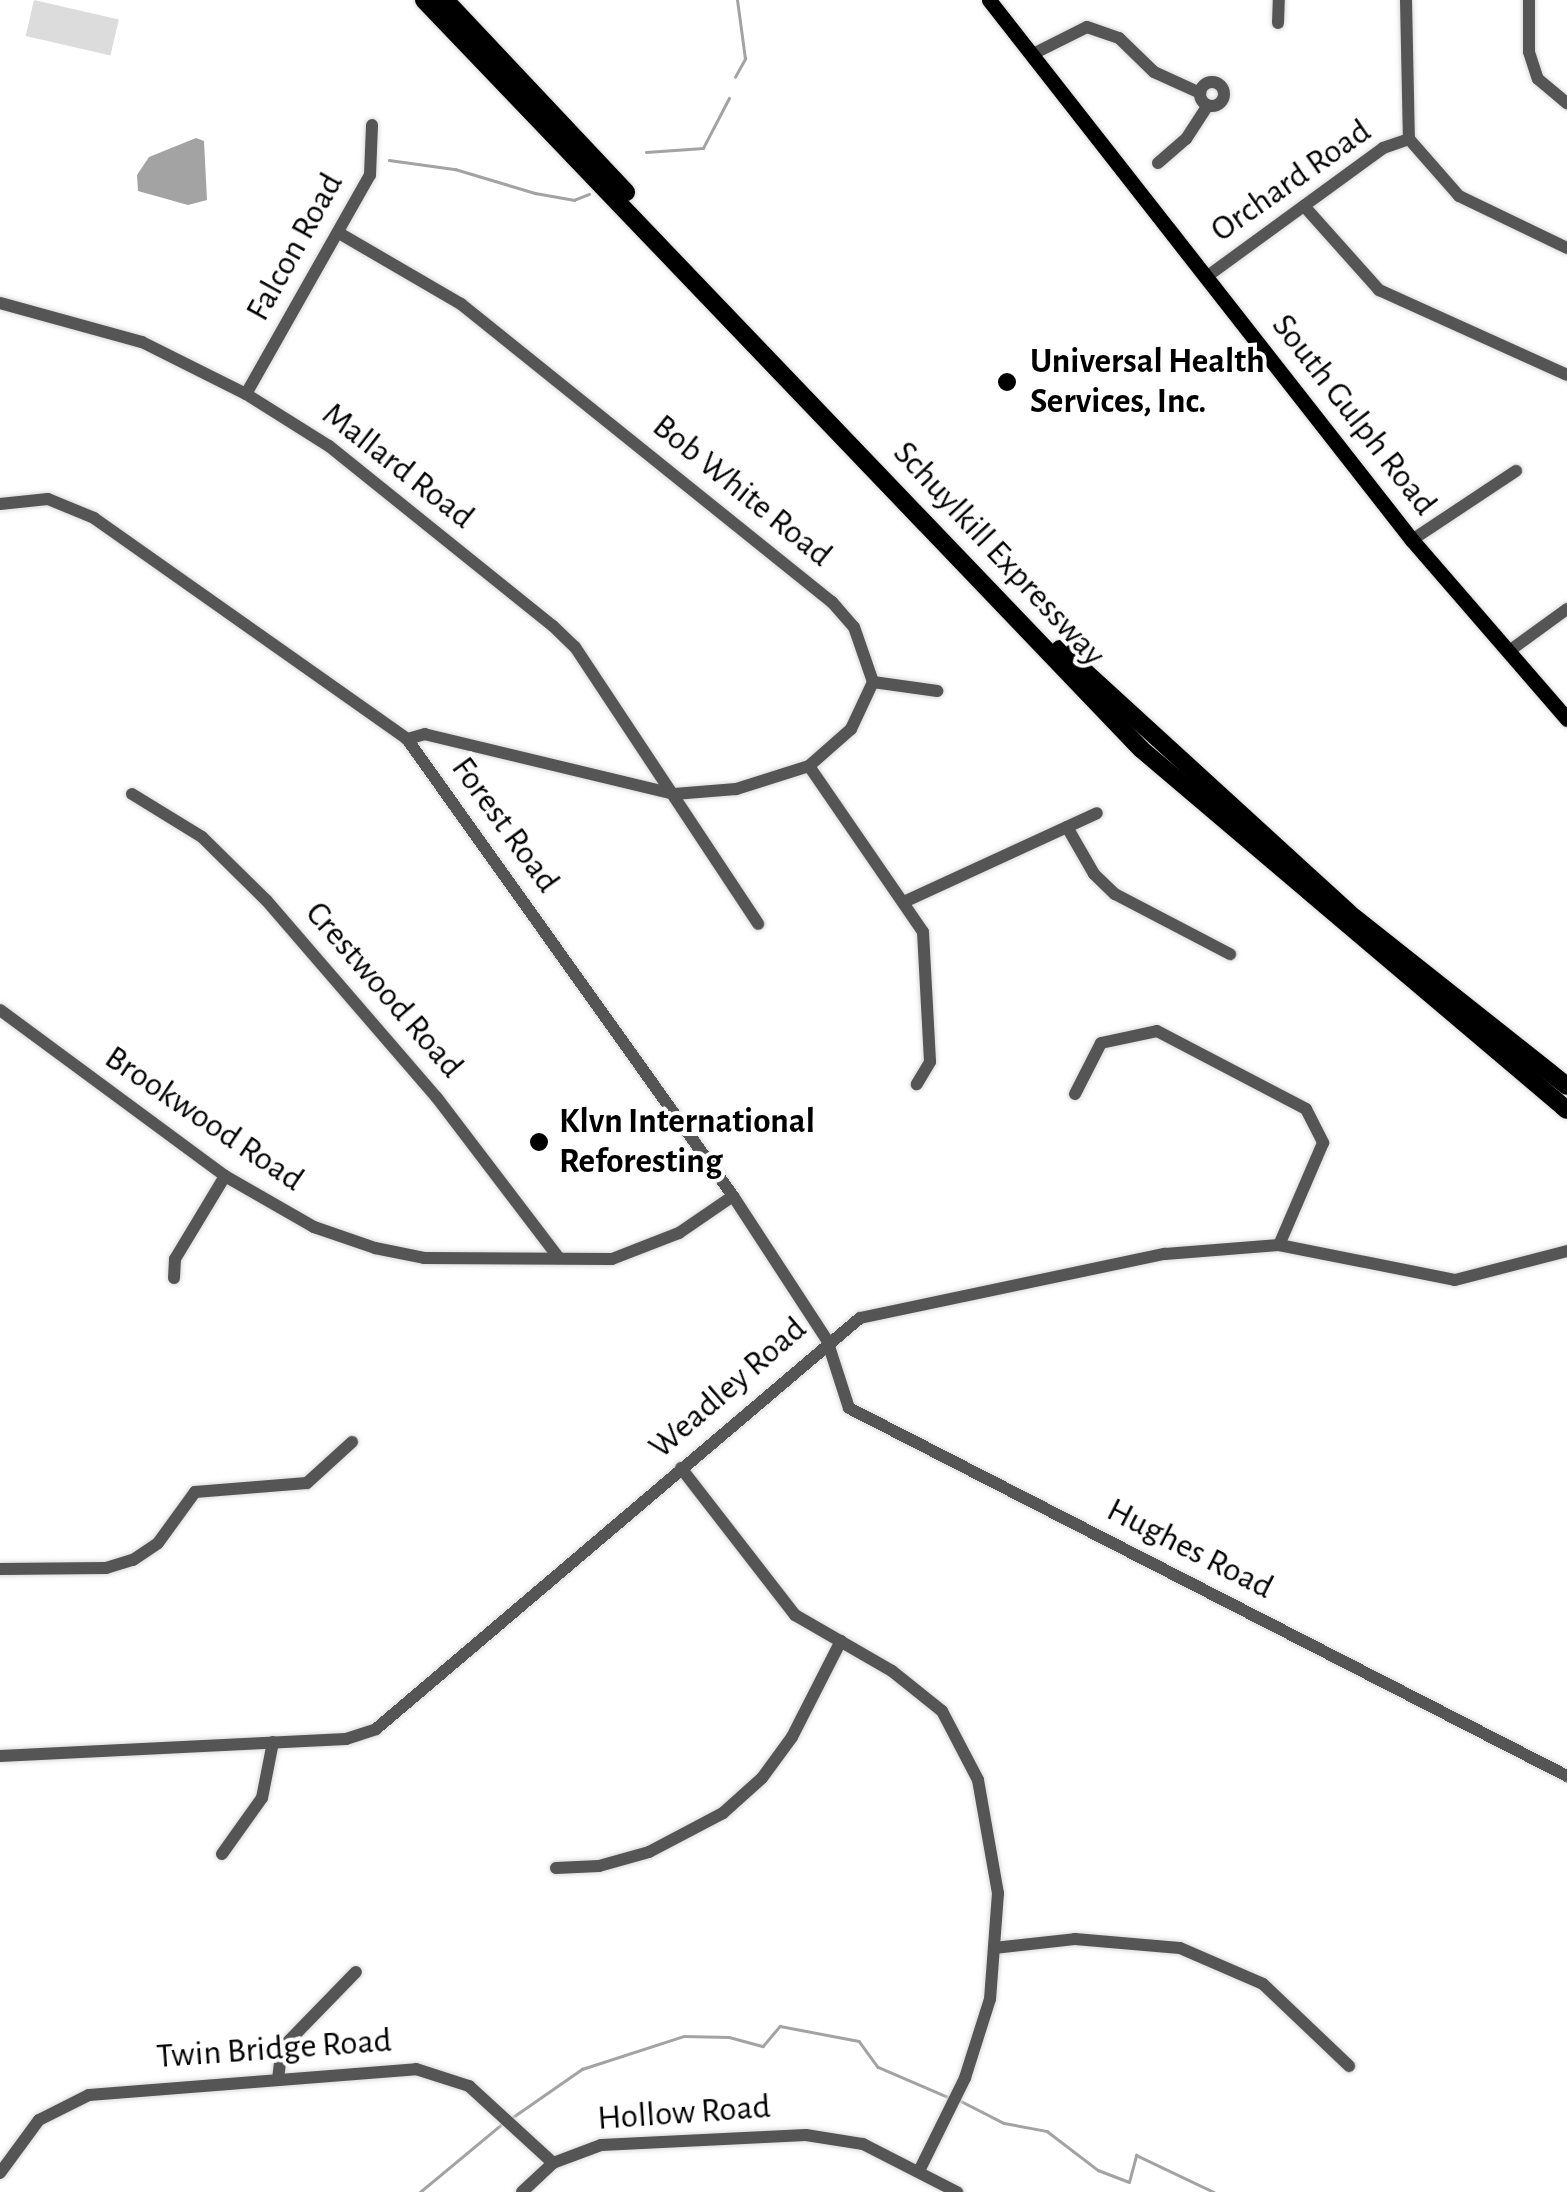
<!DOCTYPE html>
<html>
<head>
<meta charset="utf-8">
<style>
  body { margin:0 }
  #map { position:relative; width:1567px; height:2192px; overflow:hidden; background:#fff; font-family:"Alegreya Sans",sans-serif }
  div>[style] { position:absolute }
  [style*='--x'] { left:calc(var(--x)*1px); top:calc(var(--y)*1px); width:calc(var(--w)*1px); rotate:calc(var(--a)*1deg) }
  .green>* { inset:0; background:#dcdcdc; transform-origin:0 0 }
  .water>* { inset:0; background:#a3a3a3 }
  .stream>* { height:2.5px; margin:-1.25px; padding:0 1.25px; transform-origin:1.25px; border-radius:1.25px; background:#a3a3a3 }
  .roads { filter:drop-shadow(0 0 2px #dbdbdb) drop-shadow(0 0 2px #dbdbdb) }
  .minor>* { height:12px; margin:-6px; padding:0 6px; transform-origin:6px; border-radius:6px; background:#555 }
  .minor>.ring { margin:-6px; padding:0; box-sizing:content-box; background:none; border:12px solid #555; border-radius:50% }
  .major>* { height:15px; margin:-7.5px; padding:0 7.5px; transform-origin:7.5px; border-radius:7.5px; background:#000 }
  .highway>* { height:18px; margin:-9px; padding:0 9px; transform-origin:9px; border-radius:9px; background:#000 }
  .dots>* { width:28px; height:28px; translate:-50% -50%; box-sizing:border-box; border:5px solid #fff; border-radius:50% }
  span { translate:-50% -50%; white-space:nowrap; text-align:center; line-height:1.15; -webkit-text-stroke:8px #fff; paint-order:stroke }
  .street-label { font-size:35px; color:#000 }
  .poi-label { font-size:35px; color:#000; font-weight:700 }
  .left { translate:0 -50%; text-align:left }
</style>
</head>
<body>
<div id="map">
  <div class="green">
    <div style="left:34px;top:0;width:87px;height:37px;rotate:13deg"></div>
  </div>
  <div class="water">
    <div style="clip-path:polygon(196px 138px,204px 141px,207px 200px,188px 205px,138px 191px,137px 175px,149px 157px)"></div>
  </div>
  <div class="stream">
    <div style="--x:735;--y:77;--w:21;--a:-61"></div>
    <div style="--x:745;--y:59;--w:60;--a:-97.7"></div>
    <div style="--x:646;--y:152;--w:57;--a:-4"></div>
    <div style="--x:703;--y:148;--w:56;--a:-62.5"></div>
    <div style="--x:389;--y:160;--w:67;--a:7.8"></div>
    <div style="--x:455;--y:169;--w:84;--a:16.7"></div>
    <div style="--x:535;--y:193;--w:40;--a:10"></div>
    <div style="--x:574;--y:200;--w:16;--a:-22"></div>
    <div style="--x:961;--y:2101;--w:48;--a:27.1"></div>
    <div style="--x:1004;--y:2123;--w:44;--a:10.5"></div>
    <div style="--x:1047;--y:2131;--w:64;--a:37.4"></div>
    <div style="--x:1098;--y:2170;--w:33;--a:21"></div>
    <div style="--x:1129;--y:2182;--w:28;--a:-75"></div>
    <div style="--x:1136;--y:2155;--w:86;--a:25.4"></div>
    <div style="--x:510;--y:2119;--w:88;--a:-34.8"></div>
    <div style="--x:582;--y:2069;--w:107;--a:-17.9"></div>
    <div style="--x:684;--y:2036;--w:45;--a:1.3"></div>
    <div style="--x:729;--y:2037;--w:35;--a:15"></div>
    <div style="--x:763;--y:2046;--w:26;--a:-50"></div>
    <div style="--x:780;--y:2026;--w:80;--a:10.8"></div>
    <div style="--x:859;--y:2041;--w:32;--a:54"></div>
    <div style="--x:878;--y:2067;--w:76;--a:23.2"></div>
    <div style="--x:420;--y:2192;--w:108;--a:-39.7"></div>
  </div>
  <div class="roads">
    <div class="minor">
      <div style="--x:1406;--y:0;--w:139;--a:88.8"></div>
      <div style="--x:1409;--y:139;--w:76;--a:48.7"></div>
      <div style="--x:1459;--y:196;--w:120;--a:25.7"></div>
      <div style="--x:1529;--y:0;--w:52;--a:90"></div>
      <div style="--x:1529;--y:52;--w:28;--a:72"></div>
      <div style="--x:1538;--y:79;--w:38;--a:40"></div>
      <div style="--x:1278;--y:23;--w:23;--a:-88"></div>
      <div style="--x:1033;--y:54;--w:60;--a:-26.6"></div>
      <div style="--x:1087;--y:27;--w:34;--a:19"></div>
      <div style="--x:1119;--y:38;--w:49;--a:44.2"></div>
      <div style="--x:1154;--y:72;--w:51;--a:24.5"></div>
      <div class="ring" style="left:1200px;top:82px;width:12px;height:12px"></div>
      <div style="--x:1158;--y:163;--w:37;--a:-41"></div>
      <div style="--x:1186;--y:139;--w:40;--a:-57.1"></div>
      <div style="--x:1304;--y:206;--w:113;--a:48.2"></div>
      <div style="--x:1379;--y:290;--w:206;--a:24.3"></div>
      <div style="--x:339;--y:233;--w:141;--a:30.2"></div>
      <div style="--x:461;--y:304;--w:476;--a:38.8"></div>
      <div style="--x:832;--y:602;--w:33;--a:49"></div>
      <div style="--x:854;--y:627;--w:58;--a:70.9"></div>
      <div style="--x:873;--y:682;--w:52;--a:115.1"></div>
      <div style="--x:851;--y:729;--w:56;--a:138.6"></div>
      <div style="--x:809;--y:766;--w:77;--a:162.5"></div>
      <div style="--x:736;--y:789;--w:62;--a:175.4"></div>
      <div style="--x:674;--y:794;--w:256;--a:-166.5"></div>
      <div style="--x:425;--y:734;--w:19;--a:164"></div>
      <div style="--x:1209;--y:275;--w:215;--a:-36.1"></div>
      <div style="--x:1383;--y:148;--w:28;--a:-19"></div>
      <div style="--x:0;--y:303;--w:147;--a:15.4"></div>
      <div style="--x:142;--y:342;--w:116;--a:26.6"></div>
      <div style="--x:246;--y:394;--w:98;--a:32.1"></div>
      <div style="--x:329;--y:446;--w:287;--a:38.8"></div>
      <div style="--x:553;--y:626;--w:30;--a:44"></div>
      <div style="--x:575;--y:647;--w:332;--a:56.5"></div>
      <div style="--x:246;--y:394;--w:252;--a:-60.5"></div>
      <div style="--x:370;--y:175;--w:50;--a:-87.7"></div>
      <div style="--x:0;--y:504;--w:48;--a:-5.9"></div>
      <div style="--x:48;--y:499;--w:50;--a:22.4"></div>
      <div style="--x:94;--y:518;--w:383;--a:35.2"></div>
      <div style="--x:407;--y:739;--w:561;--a:54.5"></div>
      <div style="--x:733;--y:1196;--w:172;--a:56.9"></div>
      <div style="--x:827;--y:1340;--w:71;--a:72.1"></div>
      <div style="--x:849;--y:1408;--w:807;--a:27.14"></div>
      <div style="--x:1412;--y:540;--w:125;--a:-33.6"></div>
      <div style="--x:1509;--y:651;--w:72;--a:-35.9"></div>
      <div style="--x:873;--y:682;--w:65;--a:8"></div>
      <div style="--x:809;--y:766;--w:201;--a:55.5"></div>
      <div style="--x:923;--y:932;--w:130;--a:86.9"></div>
      <div style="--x:930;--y:1062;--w:26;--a:121"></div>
      <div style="--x:132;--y:794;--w:82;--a:31.6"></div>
      <div style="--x:202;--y:837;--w:91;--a:44.6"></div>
      <div style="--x:267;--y:901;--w:260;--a:49.2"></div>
      <div style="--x:437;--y:1098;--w:201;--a:52.7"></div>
      <div style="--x:1067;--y:827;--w:54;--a:60.1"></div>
      <div style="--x:1094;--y:874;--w:29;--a:44"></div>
      <div style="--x:1115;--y:894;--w:130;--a:27.6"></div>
      <div style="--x:906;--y:901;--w:210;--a:-24.7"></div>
      <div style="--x:0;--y:1010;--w:280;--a:36.4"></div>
      <div style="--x:225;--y:1176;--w:103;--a:29.8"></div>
      <div style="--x:314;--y:1227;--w:65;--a:19"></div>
      <div style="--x:375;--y:1248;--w:50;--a:11.5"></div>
      <div style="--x:424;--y:1258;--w:188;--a:0.3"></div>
      <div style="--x:612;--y:1259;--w:72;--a:-21.2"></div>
      <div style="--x:679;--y:1233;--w:65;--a:-34.4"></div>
      <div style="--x:1075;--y:1094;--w:57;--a:-63"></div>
      <div style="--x:1101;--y:1043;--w:57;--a:-12.1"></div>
      <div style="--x:1157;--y:1031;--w:168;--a:27.6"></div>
      <div style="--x:1306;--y:1109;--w:38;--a:63"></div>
      <div style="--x:1323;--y:1143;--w:111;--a:113.3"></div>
      <div style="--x:174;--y:1278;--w:19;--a:-87"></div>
      <div style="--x:175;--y:1259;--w:97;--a:-58.9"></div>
      <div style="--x:681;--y:1468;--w:186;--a:52.2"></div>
      <div style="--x:795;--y:1615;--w:112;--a:30"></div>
      <div style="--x:892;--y:1671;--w:64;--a:38.7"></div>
      <div style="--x:942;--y:1711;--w:78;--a:62.4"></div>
      <div style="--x:978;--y:1780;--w:115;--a:80"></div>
      <div style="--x:998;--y:1893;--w:106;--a:94.3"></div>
      <div style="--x:990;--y:1999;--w:83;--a:107.6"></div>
      <div style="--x:965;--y:2078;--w:104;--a:116.3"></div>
      <div style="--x:0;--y:1569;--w:106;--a:-0.5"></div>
      <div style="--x:106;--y:1568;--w:28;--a:-17"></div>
      <div style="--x:133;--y:1560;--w:30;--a:-34"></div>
      <div style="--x:158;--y:1543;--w:63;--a:-54"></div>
      <div style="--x:195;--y:1492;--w:112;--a:-4.6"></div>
      <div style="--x:307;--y:1483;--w:61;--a:-42.3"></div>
      <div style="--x:0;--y:1756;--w:346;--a:-2.8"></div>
      <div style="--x:346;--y:1739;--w:32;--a:-18"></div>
      <div style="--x:376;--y:1729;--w:635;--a:-40.34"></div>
      <div style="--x:860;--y:1318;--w:312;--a:-11.9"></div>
      <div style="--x:1165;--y:1254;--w:114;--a:-4.5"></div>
      <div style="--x:1279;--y:1245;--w:179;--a:11.2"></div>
      <div style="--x:1455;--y:1280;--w:116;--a:-14.5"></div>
      <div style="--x:222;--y:1854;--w:69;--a:-54.5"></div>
      <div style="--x:262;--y:1798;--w:57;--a:-78.9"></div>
      <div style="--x:556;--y:1868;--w:43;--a:-2.7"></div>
      <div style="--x:599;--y:1866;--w:52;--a:-15.6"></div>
      <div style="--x:649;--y:1852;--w:84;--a:-27.8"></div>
      <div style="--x:723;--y:1813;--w:52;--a:-41.9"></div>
      <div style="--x:762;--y:1778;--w:51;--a:-53.8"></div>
      <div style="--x:792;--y:1737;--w:108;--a:-63"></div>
      <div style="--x:994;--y:1948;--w:81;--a:-6.3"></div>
      <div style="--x:1075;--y:1939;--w:105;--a:4.9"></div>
      <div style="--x:1180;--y:1948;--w:90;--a:23.4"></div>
      <div style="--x:1263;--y:1984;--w:119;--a:43.6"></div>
      <div style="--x:278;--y:2079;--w:31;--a:-83"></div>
      <div style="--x:282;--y:2048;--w:106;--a:-45.8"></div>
      <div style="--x:0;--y:2173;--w:66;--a:-53.7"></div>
      <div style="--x:39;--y:2120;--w:56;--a:-26.6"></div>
      <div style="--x:89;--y:2095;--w:328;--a:-4.5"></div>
      <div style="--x:416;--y:2069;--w:56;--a:17.8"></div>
      <div style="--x:469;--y:2086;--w:114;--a:42.5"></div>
      <div style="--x:522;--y:2192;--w:42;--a:-43.1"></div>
      <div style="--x:553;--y:2163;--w:51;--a:-20.6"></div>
      <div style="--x:601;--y:2145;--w:205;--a:-2.8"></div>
      <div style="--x:806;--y:2135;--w:58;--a:9"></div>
      <div style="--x:863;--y:2144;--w:106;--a:27.1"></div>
    </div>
    <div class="major">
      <div style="--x:989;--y:0;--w:686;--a:51.93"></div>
      <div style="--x:1412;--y:540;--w:237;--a:49.1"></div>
    </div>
    <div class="highway">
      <div style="--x:424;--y:0;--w:1037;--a:46.25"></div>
      <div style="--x:1141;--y:749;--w:558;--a:40.28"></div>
      <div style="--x:445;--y:0;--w:264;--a:46.7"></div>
      <div style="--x:1060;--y:649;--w:399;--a:42.4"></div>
      <div style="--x:1355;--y:918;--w:270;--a:38.4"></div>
    </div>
  </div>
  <div class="dots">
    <div style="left:1007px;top:382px;background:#000"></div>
    <div style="left:539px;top:1142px;background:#000"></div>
  </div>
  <div class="street-label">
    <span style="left:1291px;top:181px;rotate:-35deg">Orchard Road</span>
    <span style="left:295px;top:247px;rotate:-61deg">Falcon Road</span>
    <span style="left:1354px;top:415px;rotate:52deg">South Gulph Road</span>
    <span style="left:398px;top:466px;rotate:38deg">Mallard Road</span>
    <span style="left:742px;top:491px;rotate:39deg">Bob White Road</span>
    <span style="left:999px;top:554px;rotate:47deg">Schuylkill Expressway</span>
    <span style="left:505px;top:825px;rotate:54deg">Forest Road</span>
    <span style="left:384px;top:990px;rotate:49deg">Crestwood Road</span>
    <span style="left:204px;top:1119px;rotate:34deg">Brookwood Road</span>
    <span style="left:728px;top:1388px;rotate:-41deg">Weadley Road</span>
    <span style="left:1190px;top:1549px;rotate:27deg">Hughes Road</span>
    <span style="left:274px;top:2049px;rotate:-4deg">Twin Bridge Road</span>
    <span style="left:684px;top:2113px;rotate:-4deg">Hollow Road</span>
  </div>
  <div class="poi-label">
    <span class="left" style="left:1030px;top:382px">Universal Health<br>Services, Inc.</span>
    <span class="left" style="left:559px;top:1142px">Klvn International<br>Reforesting</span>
  </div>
</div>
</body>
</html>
